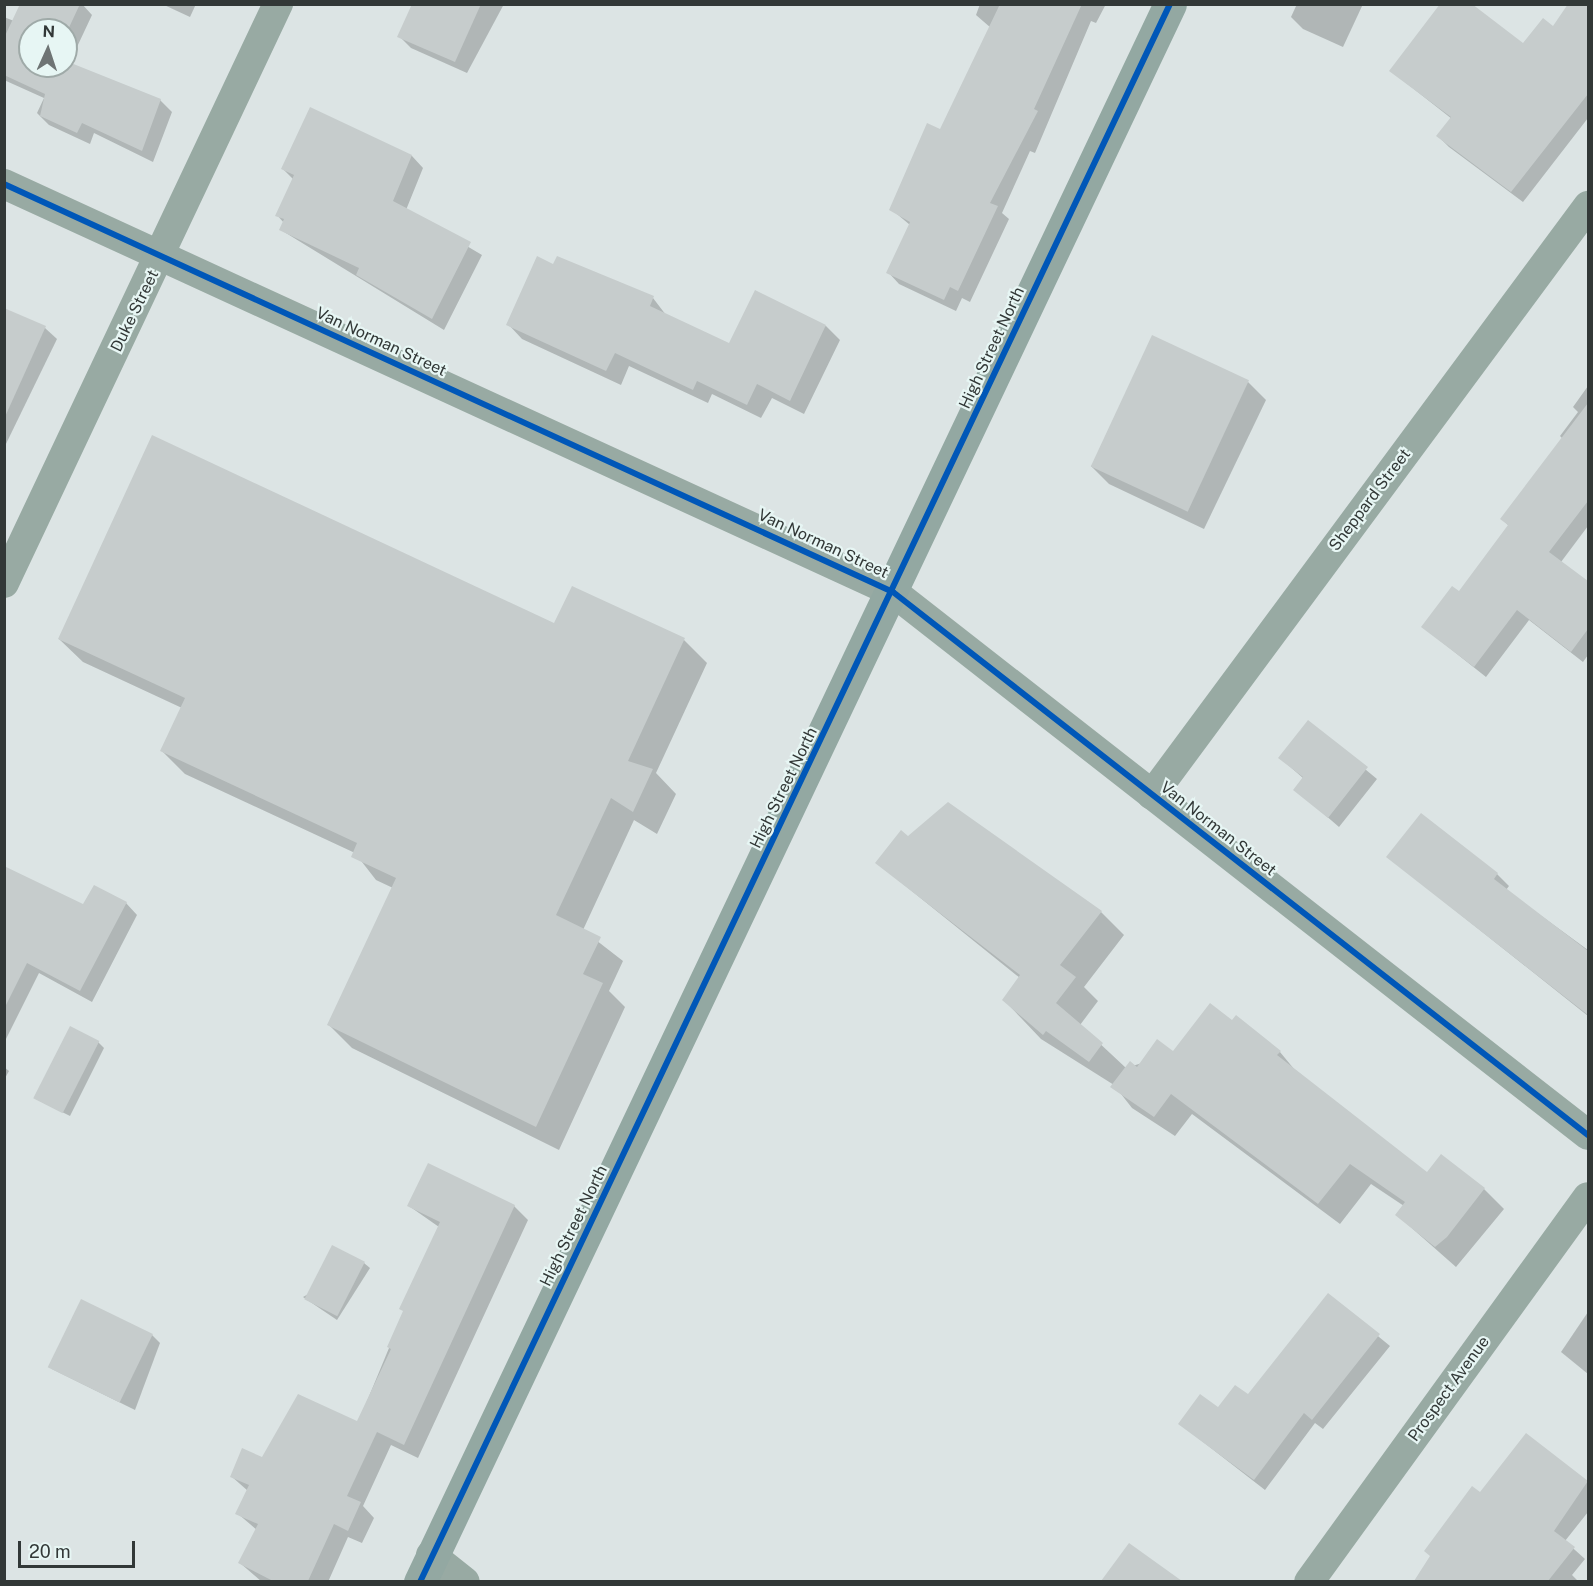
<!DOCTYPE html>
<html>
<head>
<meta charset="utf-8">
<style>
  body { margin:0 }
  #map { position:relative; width:1593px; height:1586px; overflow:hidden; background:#dce4e4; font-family:"Public Sans",sans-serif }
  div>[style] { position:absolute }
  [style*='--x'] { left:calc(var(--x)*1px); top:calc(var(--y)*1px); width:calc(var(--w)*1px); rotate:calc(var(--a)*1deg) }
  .shadow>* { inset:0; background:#0003 }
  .building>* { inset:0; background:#c6cccc; transform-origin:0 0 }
  .minor>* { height:30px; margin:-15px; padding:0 15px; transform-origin:15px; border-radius:15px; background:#98aaa3 }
  .secondary>* { height:33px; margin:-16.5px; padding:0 16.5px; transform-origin:16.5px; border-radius:16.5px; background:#93a8a2 }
  .cycleway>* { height:6px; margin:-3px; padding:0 3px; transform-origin:3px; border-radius:3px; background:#0057b8 }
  span { translate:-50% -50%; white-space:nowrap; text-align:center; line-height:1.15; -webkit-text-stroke:4.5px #e7f6f4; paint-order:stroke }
  .street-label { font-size:16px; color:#323837 }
  .frame { position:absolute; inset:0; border:6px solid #323837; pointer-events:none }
  .north { position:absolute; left:18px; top:18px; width:60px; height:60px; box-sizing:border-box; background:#e7f6f4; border:2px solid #9faaa8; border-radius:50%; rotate:3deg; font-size:16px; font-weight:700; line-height:24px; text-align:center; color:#323837 }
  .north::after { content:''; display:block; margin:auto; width:21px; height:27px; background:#6e7474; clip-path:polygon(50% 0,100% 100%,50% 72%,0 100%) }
  .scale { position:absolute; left:18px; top:1541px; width:117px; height:27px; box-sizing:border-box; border:3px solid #323837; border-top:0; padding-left:8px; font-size:18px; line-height:21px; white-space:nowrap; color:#323837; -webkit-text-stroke:4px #e7f6f4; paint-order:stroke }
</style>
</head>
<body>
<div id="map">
  <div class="shadow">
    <div style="clip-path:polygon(evenodd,22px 4px,82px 4px,92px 15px,69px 64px,160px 100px,172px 112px,153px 162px,94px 133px,90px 144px,49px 125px,37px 113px,44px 98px,4px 80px,4px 17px,14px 21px,22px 4px,30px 30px,66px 30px,66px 66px,30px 66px,30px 30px)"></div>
    <div style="clip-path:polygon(162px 4px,196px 4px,190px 17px)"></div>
    <div style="clip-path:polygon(413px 4px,504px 4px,467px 73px,411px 48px,399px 36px)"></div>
    <div style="clip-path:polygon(980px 4px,1106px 4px,1096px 23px,1091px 21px,1035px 153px,1030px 151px,1002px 213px,1009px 219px,970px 302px,962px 298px,956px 311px,899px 284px,888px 272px,910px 225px,891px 209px,941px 131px,991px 28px,976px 15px)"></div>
    <div style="clip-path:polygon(1297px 4px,1363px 4px,1343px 47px,1303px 29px,1291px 17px)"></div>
    <div style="clip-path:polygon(1570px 4px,1588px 4px,1588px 118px,1523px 202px,1449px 147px,1438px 136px,1452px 119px,1391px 71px,1523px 45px,1553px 28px)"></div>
    <div style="clip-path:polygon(311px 109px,412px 156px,423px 168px,406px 210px,482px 255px,444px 330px,281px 230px,284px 223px,277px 215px,293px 179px,283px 169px)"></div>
    <div style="clip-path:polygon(554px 266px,653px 298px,666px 315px,730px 345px,826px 326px,840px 340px,804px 414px,772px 398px,761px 418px,712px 394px,708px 403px,629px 366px,621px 385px,522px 339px,508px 324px)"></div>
    <div style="clip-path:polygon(4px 309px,45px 328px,57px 339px,4px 448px)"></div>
    <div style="clip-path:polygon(1248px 382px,1266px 400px,1204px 529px,1109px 484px,1091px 466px)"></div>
    <div style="clip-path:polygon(1588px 386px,1588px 526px,1561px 562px,1588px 583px,1588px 655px,1583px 662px,1529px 620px,1486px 677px,1423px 627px,1459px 593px,1509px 526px,1502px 519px,1563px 439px,1560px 436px,1578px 412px,1573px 407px)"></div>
    <div style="clip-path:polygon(555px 625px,684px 640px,707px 663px,656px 773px,676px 794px,657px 834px,634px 820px,583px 930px,623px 961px,609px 991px,625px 1007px,559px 1150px,352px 1048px,329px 1025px,393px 888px,376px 880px,355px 853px,185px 774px,162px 751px,182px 708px,83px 662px,59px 639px)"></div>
    <div style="clip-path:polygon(1308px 722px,1377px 779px,1339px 827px,1295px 789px,1303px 778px,1280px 758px)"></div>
    <div style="clip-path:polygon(908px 838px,1101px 912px,1124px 935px,1084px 987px,1098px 1001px,1080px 1025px,1126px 1068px,1174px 1053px,1232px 1022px,1280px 1052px,1299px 1075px,1427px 1175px,1484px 1189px,1504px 1209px,1456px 1267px,1397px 1215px,1404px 1206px,1371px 1184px,1340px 1224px,1192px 1114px,1175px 1136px,1132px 1108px,1114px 1085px,1041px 1039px,1004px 1000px,1020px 978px,877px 863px)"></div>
    <div style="clip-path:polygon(1388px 857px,1497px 874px,1509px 886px,1506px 890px,1588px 950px,1588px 1016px)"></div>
    <div style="clip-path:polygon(4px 872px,84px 906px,126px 903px,137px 915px,92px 1002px,39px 973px,4px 1043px)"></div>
    <div style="clip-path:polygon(98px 1042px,104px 1048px,70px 1116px,36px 1099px)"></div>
    <div style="clip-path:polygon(4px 1067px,9px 1071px,4px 1080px)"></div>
    <div style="clip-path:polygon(409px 1206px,514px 1206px,528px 1220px,418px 1458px,391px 1445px,363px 1506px,374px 1518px,362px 1543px,348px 1537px,328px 1582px,262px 1582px,240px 1563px,257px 1530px,237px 1513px,248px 1491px,231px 1476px,358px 1423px,439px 1227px)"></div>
    <div style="clip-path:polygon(364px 1263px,370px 1268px,337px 1320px,303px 1297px)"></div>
    <div style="clip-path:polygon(1328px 1295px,1390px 1346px,1323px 1429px,1315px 1423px,1265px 1490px,1180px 1424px,1248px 1396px)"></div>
    <div style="clip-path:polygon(1588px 1312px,1588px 1374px,1561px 1352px)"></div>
    <div style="clip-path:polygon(152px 1335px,160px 1343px,135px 1410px,52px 1369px)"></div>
    <div style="clip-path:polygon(1526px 1435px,1588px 1483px,1588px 1512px,1565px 1541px,1585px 1559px,1572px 1575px,1579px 1582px,1415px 1582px)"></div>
    <div style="clip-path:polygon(1129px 1545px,1176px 1579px,1178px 1582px,1103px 1582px)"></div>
  </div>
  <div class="building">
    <div style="clip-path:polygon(20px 4px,80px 4px,66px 34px,30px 30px,30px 66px,66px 66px,66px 61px,161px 99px,142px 151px,82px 123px,77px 133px,40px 116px,45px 94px,4px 75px,4px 38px)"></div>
    <div style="clip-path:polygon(412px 4px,481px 4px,455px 62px,397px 37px)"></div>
    <div style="clip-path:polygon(1000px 4px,1082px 4px,1034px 109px,1038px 111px,990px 203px,998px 206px,958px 291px,950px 287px,944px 300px,886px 273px,910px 222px,889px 210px,927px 123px,940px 129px)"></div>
    <div style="clip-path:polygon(1440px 4px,1472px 4px,1523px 43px,1543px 18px,1553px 26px,1568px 4px,1588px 4px,1588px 94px,1511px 192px,1436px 136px,1451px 117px,1389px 71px)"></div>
    <div style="clip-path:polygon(310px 107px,412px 155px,393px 201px,471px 242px,432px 319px,356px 275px,359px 268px,279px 230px,284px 219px,275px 216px,294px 175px,281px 169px)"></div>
    <div style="clip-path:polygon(537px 256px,553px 264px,557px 256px,654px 296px,650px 306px,729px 343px,755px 290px,826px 325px,790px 401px,757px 384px,747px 405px,697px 381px,693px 390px,615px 353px,606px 371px,506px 325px)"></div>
    <div style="clip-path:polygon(4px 308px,46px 326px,4px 419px)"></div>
    <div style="left:1152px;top:335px;width:107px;height:145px;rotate:25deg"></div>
    <div style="clip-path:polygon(1588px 403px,1588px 501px,1549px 552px,1588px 581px,1588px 629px,1571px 652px,1517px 610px,1474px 667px,1421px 627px,1452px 586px,1459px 591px,1508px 525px,1500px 519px)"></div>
    <div style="clip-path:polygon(152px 435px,554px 623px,572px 586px,685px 638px,628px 761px,653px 769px,633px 812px,611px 798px,556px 915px,601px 937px,583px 974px,603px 983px,536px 1127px,327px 1025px,396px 878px,351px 857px,357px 843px,160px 751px,185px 698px,58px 639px)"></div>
    <div style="clip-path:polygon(1308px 720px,1368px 767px,1328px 818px,1293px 790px,1303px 777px,1278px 758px)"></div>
    <div style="clip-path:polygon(948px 802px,1102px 911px,1060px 965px,1076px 977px,1056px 1003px,1103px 1043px,1089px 1062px,1046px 1031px,1043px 1035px,1002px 1000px,1020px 975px,875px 863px,901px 830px,908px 836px)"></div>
    <div style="clip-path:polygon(1421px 813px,1498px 873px,1494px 879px,1588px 951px,1588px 1015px,1386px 857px)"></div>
    <div style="clip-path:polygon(4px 866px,83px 904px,94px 885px,127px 902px,80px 991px,27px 963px,4px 1009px)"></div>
    <div style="clip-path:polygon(1210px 1003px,1232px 1020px,1236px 1015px,1281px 1051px,1277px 1055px,1427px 1172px,1441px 1154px,1485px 1188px,1447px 1237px,1435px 1247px,1395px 1215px,1405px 1202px,1350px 1164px,1318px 1204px,1171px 1094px,1154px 1117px,1110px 1087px,1130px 1061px,1137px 1067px,1157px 1039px,1173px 1051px)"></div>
    <div style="left:70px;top:1026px;width:33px;height:81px;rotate:27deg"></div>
    <div style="clip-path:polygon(428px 1163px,515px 1205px,404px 1445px,377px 1432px,347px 1496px,361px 1502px,348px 1531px,334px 1524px,308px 1581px,273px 1581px,238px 1563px,258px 1524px,235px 1514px,249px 1485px,230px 1477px,242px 1448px,262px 1457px,298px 1394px,357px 1421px,391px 1349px,387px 1347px,403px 1311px,399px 1309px,440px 1222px,407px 1206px)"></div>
    <div style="left:332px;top:1245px;width:37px;height:61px;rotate:27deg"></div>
    <div style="clip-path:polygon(1328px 1293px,1380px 1334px,1312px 1420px,1304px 1413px,1254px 1480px,1178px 1424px,1200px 1394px,1218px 1407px,1235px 1385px,1248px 1394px)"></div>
    <div style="left:81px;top:1299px;width:80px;height:76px;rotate:26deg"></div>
    <div style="clip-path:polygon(1526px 1433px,1588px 1481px,1554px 1531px,1575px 1547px,1548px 1581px,1414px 1581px,1430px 1556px,1424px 1551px,1472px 1486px,1480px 1492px)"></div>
    <div style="clip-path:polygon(1129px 1543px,1182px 1581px,1101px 1581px)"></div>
  </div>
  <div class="minor">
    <div style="--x:4;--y:184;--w:978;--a:24.65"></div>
    <div style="--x:893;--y:592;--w:882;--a:38"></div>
    <div style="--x:4;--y:583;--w:641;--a:-64.68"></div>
    <div style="--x:1152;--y:795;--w:733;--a:-53.49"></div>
    <div style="--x:431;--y:1555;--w:43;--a:38.5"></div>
    <div style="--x:1309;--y:1582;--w:475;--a:-54.1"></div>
  </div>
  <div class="secondary">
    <div style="--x:420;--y:1582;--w:1747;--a:-64.58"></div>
  </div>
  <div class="cycleway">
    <div style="--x:4;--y:184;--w:978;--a:24.65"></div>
    <div style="--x:893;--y:592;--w:882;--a:38"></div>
    <div style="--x:420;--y:1582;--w:1747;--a:-64.58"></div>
  </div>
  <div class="street-label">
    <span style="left:135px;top:311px;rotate:-64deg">Duke Street</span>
    <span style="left:381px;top:342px;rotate:25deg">Van Norman Street</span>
    <span style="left:992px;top:348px;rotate:-65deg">High Street North</span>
    <span style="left:1370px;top:500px;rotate:-53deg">Sheppard Street</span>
    <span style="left:823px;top:544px;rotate:25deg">Van Norman Street</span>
    <span style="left:784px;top:788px;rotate:-64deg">High Street North</span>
    <span style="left:1218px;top:829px;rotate:38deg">Van Norman Street</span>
    <span style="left:574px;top:1226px;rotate:-64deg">High Street North</span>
    <span style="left:1449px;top:1389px;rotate:-54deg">Prospect Avenue</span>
  </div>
  <div class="frame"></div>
  <div class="north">N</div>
  <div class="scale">20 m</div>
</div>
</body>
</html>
